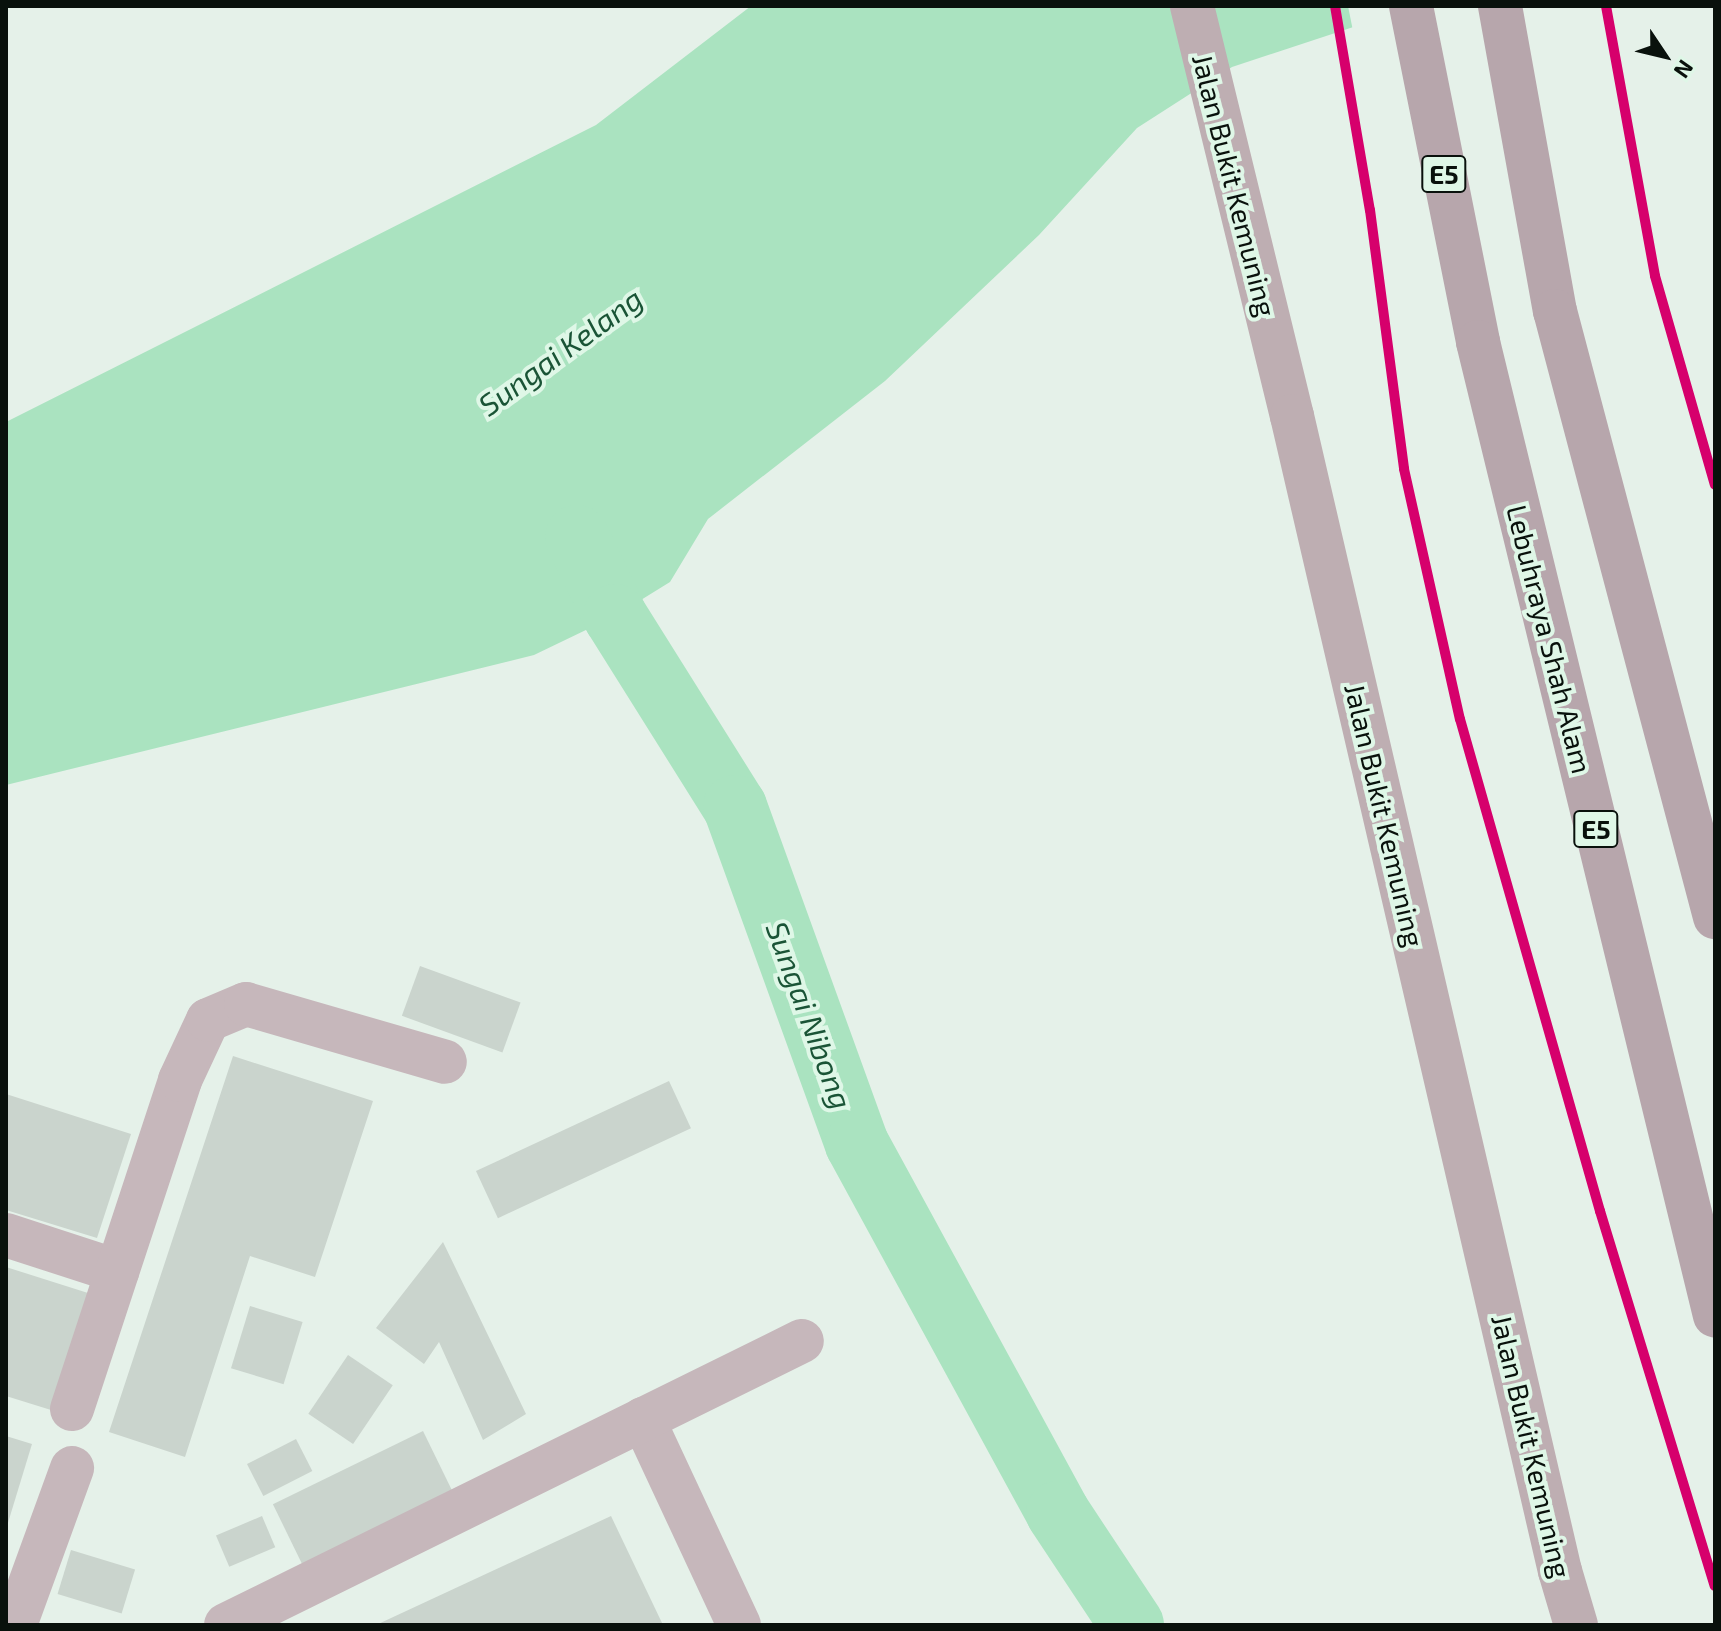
<!DOCTYPE html>
<html>
<head>
<meta charset="utf-8">
<style>
  body { margin:0 }
  #map { position:relative; width:1721px; height:1631px; overflow:hidden; background:#e5f1e9; font-family:"Exo 2",sans-serif }
  div>[style] { position:absolute }
  [style*='--x'] { left:calc(var(--x)*1px); top:calc(var(--y)*1px); width:calc(var(--w)*1px); rotate:calc(var(--a)*1deg) }
  .water>* { inset:0; background:#aae3c0 }
  .pier>* { inset:0; background:#e5f1e9 }
  .river>* { height:64px; margin:-32px; padding:0 32px; transform-origin:32px; border-radius:32px; background:#aae3c0 }
  .building>* { inset:0; background:#cad4cd; transform-origin:0 0 }
  .minor>* { height:44px; margin:-22px; padding:0 22px; transform-origin:22px; border-radius:22px; background:#c6b7bb }
  .major>* { height:44px; margin:-22px; padding:0 22px; transform-origin:22px; border-radius:22px; background:#beaeb2 }
  .highway>* { height:44px; margin:-22px; padding:0 22px; transform-origin:22px; border-radius:22px; background:#b7a6ac }
  .cycleway>* { height:10px; margin:-5px; padding:0 5px; transform-origin:5px; border-radius:5px; background:#d6006c }
  span { translate:-50% -50%; white-space:nowrap; text-align:center; line-height:1.15; -webkit-text-stroke:8px #dff7e7; paint-order:stroke }
  .shield-label span { padding:2px 6px; background:#dff7e7; border:2px solid; border-radius:6px; -webkit-text-stroke-width:0 }
  .shield-label { font-size:26px; color:#09110c; font-weight:700 }
  .street-label { font-size:28px; color:#09110c }
  .water-label { font-size:30px; color:#1a5436; font-style:italic }
  .frame { position:absolute; inset:0; border:8px solid #09110c; pointer-events:none }
  .north { position:absolute; left:1625px; top:16px; width:80px; height:80px; -webkit-text-stroke:6px #dff7e7; paint-order:stroke; rotate:125deg; font-size:22px; font-weight:700; line-height:32px; text-align:center; color:#09110c }
  .north::after { content:''; display:block; margin:auto; width:28px; height:36px; background:#09110c; clip-path:polygon(50% 0,100% 100%,50% 72%,0 100%) }
</style>
</head>
<body>
<div id="map">
  <div class="water">
    <div style="clip-path:polygon(751px 6px,1417px 6px,1232px 67px,1137px 128px,1039px 235px,885px 381px,708px 519px,670px 582px,615px 616px,534px 655px,6px 785px,6px 422px,596px 125px)"></div>
  </div>
  <div class="pier">
    <div style="clip-path:polygon(1348px 6px,1421px 6px,1353px 31px)"></div>
  </div>
  <div class="river">
    <div style="--x:577;--y:537;--w:88;--a:64.3"></div>
    <div style="--x:615;--y:616;--w:226;--a:57.9"></div>
    <div style="--x:735;--y:807;--w:358;--a:70.1"></div>
    <div style="--x:857;--y:1144;--w:420;--a:61.4"></div>
    <div style="--x:1058;--y:1513;--w:134;--a:56.5"></div>
  </div>
  <div class="building">
    <div style="left:420px;top:966px;width:107px;height:53px;rotate:20deg"></div>
    <div style="clip-path:polygon(233px 1056px,373px 1101px,315px 1277px,250px 1256px,185px 1457px,109px 1432px)"></div>
    <div style="left:669px;top:1081px;width:52px;height:213px;rotate:65deg"></div>
    <div style="clip-path:polygon(6px 1094px,131px 1134px,97px 1238px,6px 1210px)"></div>
    <div style="clip-path:polygon(443px 1242px,526px 1414px,483px 1440px,439px 1342px,424px 1364px,376px 1328px)"></div>
    <div style="clip-path:polygon(6px 1267px,88px 1293px,51px 1410px,6px 1396px)"></div>
    <div style="left:250px;top:1306px;width:55px;height:65px;rotate:17deg"></div>
    <div style="left:348px;top:1355px;width:54px;height:71px;rotate:34deg"></div>
    <div style="left:423px;top:1431px;width:76px;height:167px;rotate:64deg"></div>
    <div style="clip-path:polygon(6px 1436px,32px 1444px,7px 1526px,6px 1525px)"></div>
    <div style="left:296px;top:1439px;width:36px;height:55px;rotate:63deg"></div>
    <div style="left:262px;top:1516px;width:34px;height:50px;rotate:67deg"></div>
    <div style="clip-path:polygon(611px 1516px,663px 1625px,376px 1625px)"></div>
    <div style="left:71px;top:1550px;width:67px;height:46px;rotate:17deg"></div>
  </div>
  <div class="minor">
    <div style="--x:6;--y:1235;--w:117;--a:18"></div>
    <div style="--x:72;--y:1409;--w:346;--a:-71.8"></div>
    <div style="--x:180;--y:1080;--w:66;--a:-65"></div>
    <div style="--x:208;--y:1020;--w:41;--a:-22.8"></div>
    <div style="--x:246;--y:1004;--w:207;--a:16.2"></div>
    <div style="--x:643;--y:1419;--w:227;--a:65"></div>
    <div style="--x:15;--y:1625;--w:167;--a:-70"></div>
    <div style="--x:226;--y:1625;--w:642;--a:-26.25"></div>
  </div>
  <div class="major">
    <div style="--x:1192;--y:6;--w:422;--a:76.3"></div>
    <div style="--x:1292;--y:416;--w:1186;--a:76.94"></div>
    <div style="--x:1560;--y:1571;--w:56;--a:73.5"></div>
  </div>
  <div class="highway">
    <div style="--x:1411;--y:6;--w:343;--a:78.7"></div>
    <div style="--x:1478;--y:342;--w:1002;--a:76.32"></div>
    <div style="--x:1500;--y:6;--w:310;--a:79.8"></div>
    <div style="--x:1555;--y:311;--w:627;--a:75.21"></div>
  </div>
  <div class="cycleway">
    <div style="--x:1335;--y:6;--w:207;--a:80.3"></div>
    <div style="--x:1370;--y:210;--w:261;--a:82.5"></div>
    <div style="--x:1404;--y:469;--w:256;--a:77.4"></div>
    <div style="--x:1460;--y:719;--w:512;--a:74.12"></div>
    <div style="--x:1600;--y:1211;--w:392;--a:73"></div>
    <div style="--x:1606;--y:6;--w:274;--a:79.7"></div>
    <div style="--x:1655;--y:276;--w:217;--a:74"></div>
  </div>
  <div class="shield-label">
    <span style="left:1444px;top:174px">E5</span>
    <span style="left:1596px;top:829px">E5</span>
  </div>
  <div class="street-label">
    <span style="left:1235px;top:185px;rotate:76deg">Jalan Bukit Kemuning</span>
    <span style="left:1550px;top:639px;rotate:76deg">Lebuhraya Shah Alam</span>
    <span style="left:1385px;top:815px;rotate:77deg">Jalan Bukit Kemuning</span>
    <span style="left:1532px;top:1446px;rotate:77deg">Jalan Bukit Kemuning</span>
  </div>
  <div class="water-label">
    <span style="left:560px;top:351px;rotate:-36deg">Sungai Kelang</span>
    <span style="left:810px;top:1015px;rotate:70deg">Sungai Nibong</span>
  </div>
  <div class="frame"></div>
  <div class="north">N</div>
</div>
</body>
</html>
